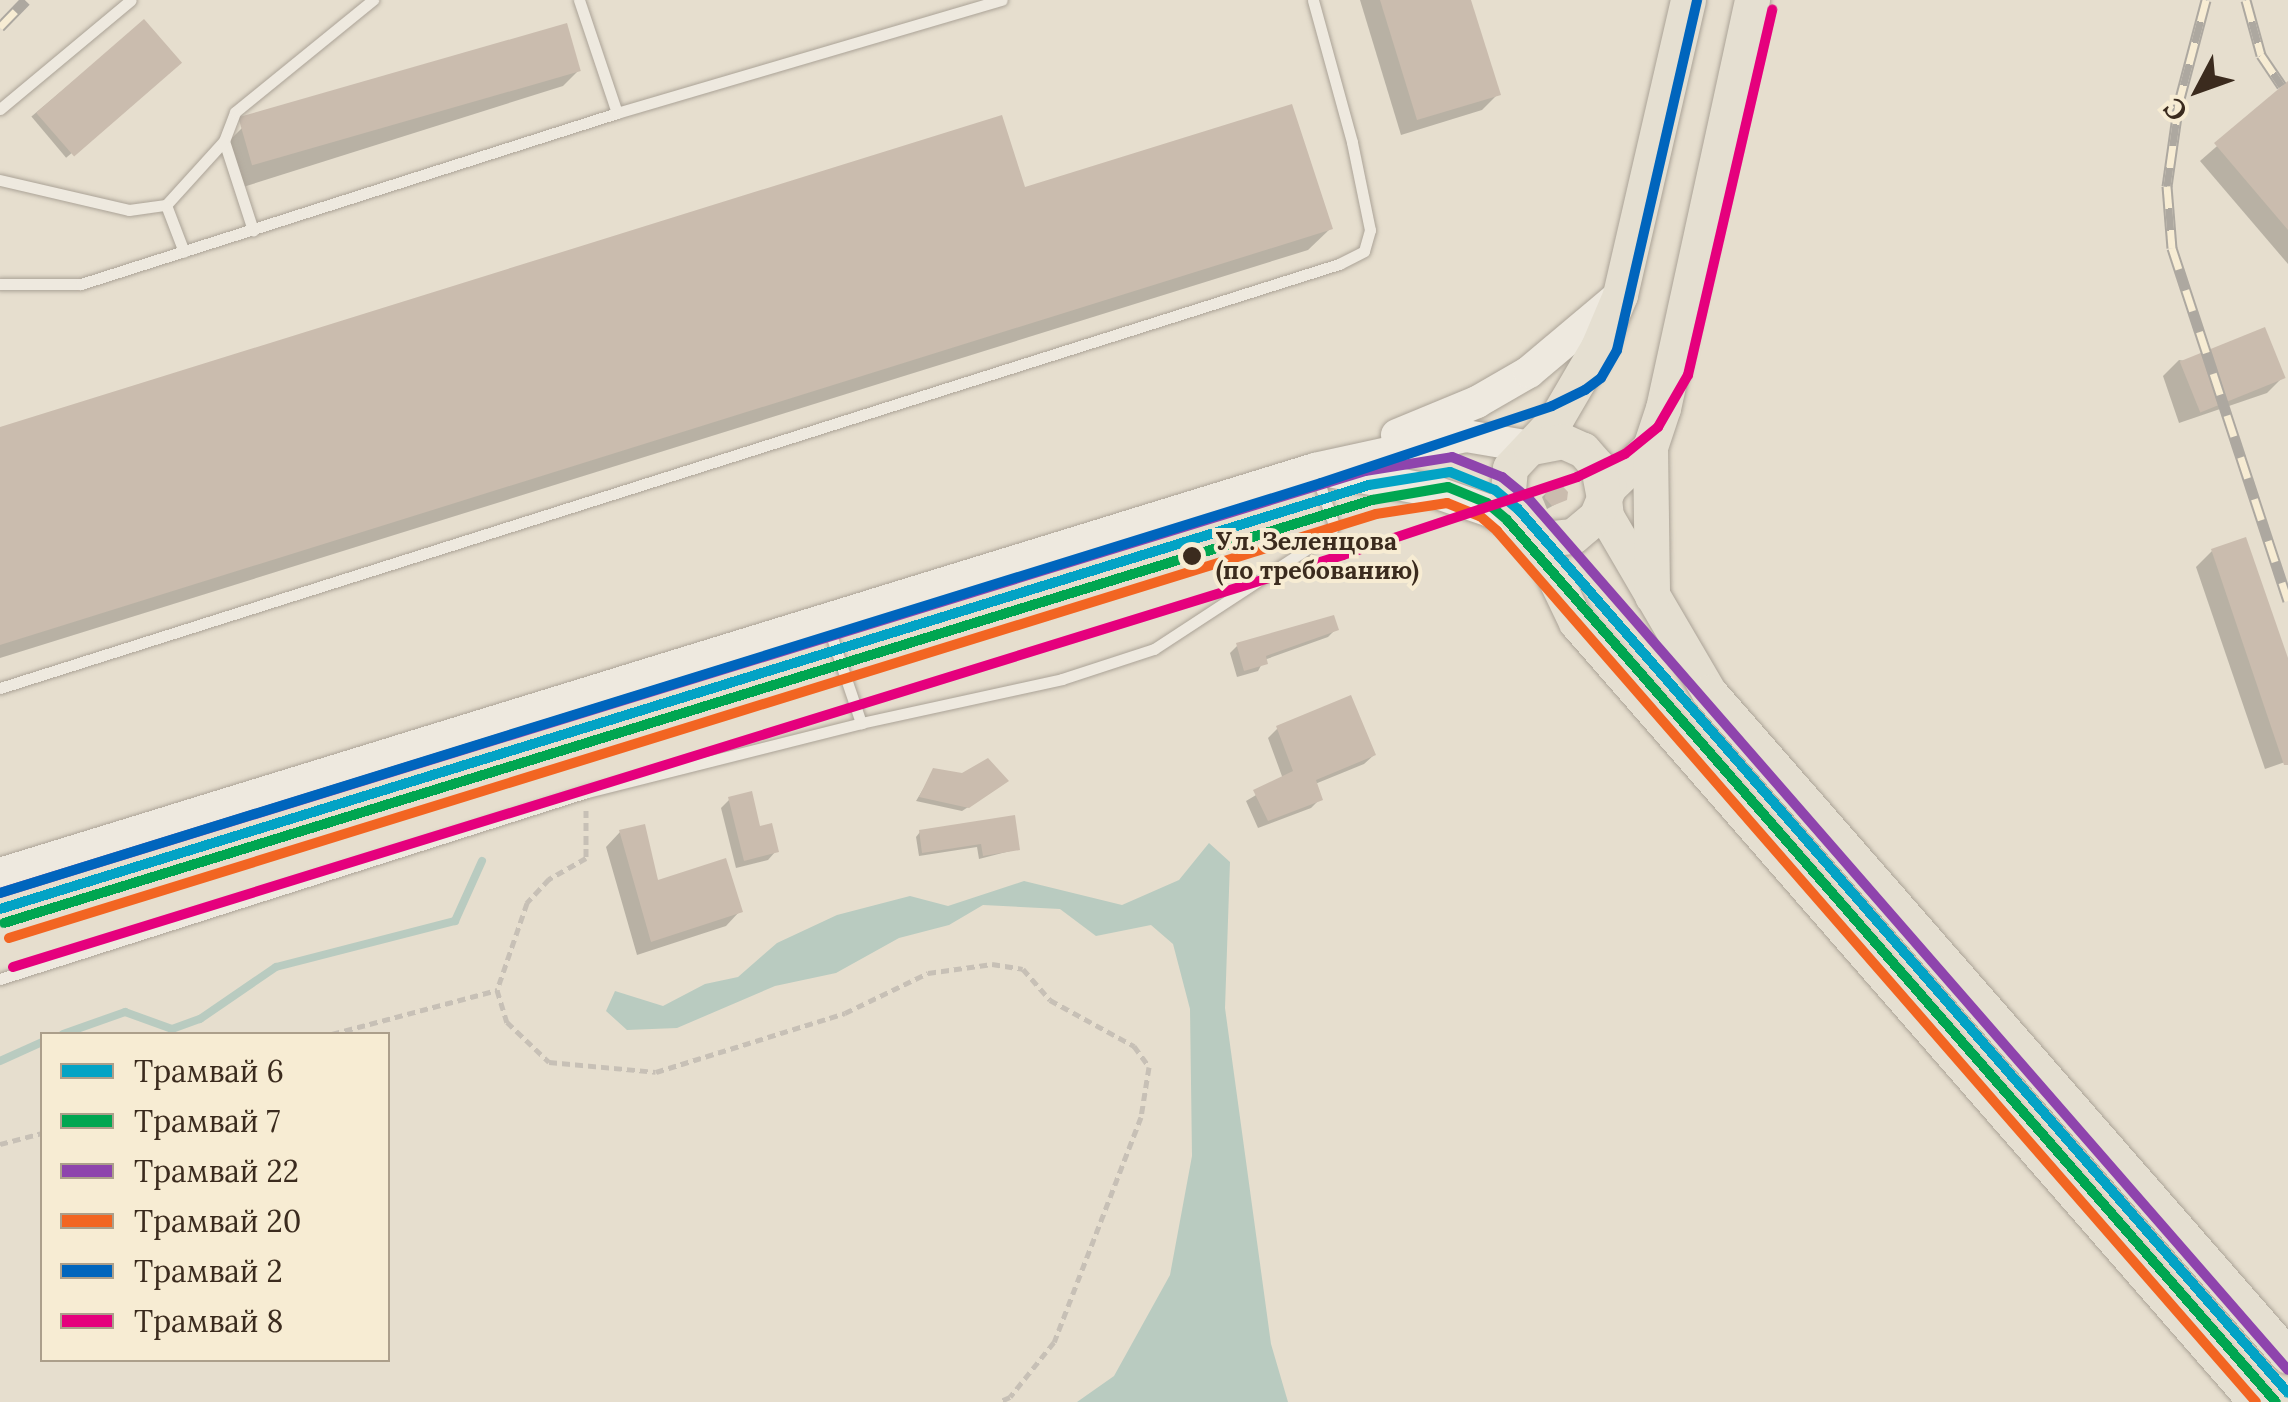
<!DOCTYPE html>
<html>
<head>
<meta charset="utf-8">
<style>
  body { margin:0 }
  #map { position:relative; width:2288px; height:1402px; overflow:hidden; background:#e6dece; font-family:Lora,serif }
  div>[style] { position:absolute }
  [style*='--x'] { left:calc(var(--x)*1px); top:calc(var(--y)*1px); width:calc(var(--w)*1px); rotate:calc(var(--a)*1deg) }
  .water>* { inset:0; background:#b9cbc0 }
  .shadow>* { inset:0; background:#0003; transform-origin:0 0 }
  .stream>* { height:8px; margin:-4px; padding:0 4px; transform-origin:4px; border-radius:4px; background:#b9cbc0 }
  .building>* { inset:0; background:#cabcae; transform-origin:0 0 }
  .path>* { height:5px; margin-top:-2.5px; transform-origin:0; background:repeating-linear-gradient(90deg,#c7c0b6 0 8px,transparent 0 13px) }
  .roads { filter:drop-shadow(0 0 2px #aba397) drop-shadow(0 0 2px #aba397) }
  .lane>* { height:11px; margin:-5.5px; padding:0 5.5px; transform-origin:5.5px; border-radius:5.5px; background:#eee9df }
  .secondary>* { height:32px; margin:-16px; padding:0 16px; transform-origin:16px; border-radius:16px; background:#eee9df }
  .primary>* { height:35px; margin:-17.5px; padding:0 17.5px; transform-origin:17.5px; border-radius:17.5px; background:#e5dfd1 }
  .rail>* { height:11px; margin-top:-5.5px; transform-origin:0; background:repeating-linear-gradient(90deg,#f7ecd3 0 22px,#ada8a0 0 44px); box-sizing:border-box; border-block:2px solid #ada8a0 }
  .tram-1>* { height:10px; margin:-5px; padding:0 5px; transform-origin:5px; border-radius:5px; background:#03a3c5 }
  .tram-2>* { height:10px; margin:-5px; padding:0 5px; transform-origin:5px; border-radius:5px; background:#00a651 }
  .tram-3>* { height:10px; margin:-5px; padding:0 5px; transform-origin:5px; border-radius:5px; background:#8e44ad }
  .tram-4>* { height:10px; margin:-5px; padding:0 5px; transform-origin:5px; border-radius:5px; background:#f26522 }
  .tram-5>* { height:10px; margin:-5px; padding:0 5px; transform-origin:5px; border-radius:5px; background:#0065bd }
  .tram-6>* { height:10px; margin:-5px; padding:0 5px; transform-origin:5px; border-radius:5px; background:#e5007d }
  .dots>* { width:28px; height:28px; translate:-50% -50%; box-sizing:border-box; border:5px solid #f7ecd3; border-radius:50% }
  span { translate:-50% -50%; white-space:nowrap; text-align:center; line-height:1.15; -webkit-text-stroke:8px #f7ecd3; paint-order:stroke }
  .stop-label { font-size:25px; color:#3b2b1e; font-weight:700 }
  .left { translate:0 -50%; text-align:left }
  .legend { position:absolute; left:40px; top:1032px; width:350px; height:330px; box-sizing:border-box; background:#f7ecd3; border:2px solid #ac9f8b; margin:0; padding:12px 18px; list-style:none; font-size:30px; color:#3b2b1e }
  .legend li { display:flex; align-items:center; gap:20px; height:50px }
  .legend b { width:50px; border:2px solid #ac9f8b }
  .north { position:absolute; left:2148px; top:40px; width:100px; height:100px; -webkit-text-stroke:8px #f7ecd3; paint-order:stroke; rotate:229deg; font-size:28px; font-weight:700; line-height:40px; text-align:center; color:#3b2b1e }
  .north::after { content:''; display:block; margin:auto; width:35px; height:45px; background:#3b2b1e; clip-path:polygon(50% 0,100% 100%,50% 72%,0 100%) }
</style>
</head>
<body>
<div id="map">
  <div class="water">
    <div style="clip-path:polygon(1209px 843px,1230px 862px,1225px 1008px,1271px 1344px,1288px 1402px,1077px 1402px,1114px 1376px,1170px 1275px,1192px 1156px,1190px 1009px,1173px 944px,1151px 925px,1096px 936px,1060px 909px,983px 905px,949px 925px,899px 938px,836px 973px,775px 986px,677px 1028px,627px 1030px,606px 1011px,615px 991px,663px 1006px,705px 984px,738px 977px,777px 943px,837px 915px,910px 896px,948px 906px,1024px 881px,1122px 905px,1179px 880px)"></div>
  </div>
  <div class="shadow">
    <div style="clip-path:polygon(1360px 0,1469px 0,1498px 94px,1482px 110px,1401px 135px)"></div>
    <div style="left:144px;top:22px;width:54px;height:147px;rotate:50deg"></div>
    <div style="clip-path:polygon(579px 70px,563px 86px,240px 188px,226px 144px,242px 128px)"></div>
    <div style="clip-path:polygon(2288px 84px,2288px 264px,2200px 161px)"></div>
    <div style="clip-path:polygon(1023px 190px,1330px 229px,1308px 250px,0 658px,0 429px)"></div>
    <div style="clip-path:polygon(2179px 360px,2283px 377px,2267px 393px,2179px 423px,2163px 376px)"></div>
    <div style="clip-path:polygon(1557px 483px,1565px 499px,1547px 509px,1542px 497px)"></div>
    <div style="clip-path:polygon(2212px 551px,2288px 666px,2288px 761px,2265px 769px,2196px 567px)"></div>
    <div style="clip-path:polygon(1336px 629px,1328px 637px,1264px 660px,1258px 671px,1237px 677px,1230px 653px,1238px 645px)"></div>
    <div style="clip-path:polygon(1278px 728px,1374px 755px,1364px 764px,1315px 784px,1320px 799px,1311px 808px,1258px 828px,1246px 801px,1283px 779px,1268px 738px)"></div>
    <div style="clip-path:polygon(934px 771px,1002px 785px,962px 811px,916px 801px)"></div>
    <div style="clip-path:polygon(730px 799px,776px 851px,768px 860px,736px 868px,721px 808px)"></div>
    <div style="clip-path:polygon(620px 832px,657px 883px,740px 911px,726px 926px,637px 955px,606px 847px)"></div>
    <div style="clip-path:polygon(920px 832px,1018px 849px,979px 859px,977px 847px,919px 856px,916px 837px)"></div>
  </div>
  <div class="stream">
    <div style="--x:63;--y:1034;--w:66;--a:-19.5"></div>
    <div style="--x:125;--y:1012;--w:50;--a:19.9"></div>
    <div style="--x:172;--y:1029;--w:30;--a:-20"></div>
    <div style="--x:200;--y:1019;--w:92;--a:-34.4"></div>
    <div style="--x:276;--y:967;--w:185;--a:-14.4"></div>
    <div style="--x:455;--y:921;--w:66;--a:-65.8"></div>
    <div style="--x:0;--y:1061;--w:46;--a:-24.3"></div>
  </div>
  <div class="building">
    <div style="clip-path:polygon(1380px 0,1471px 0,1501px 95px,1417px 120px)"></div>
    <div style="left:144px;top:19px;width:58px;height:143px;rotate:49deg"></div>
    <div style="left:567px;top:23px;width:50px;height:342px;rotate:74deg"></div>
    <div style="clip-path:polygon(2288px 81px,2288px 230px,2214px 143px)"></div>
    <div style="clip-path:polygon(1292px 104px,1333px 229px,0 645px,0 427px,1002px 115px,1025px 187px)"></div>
    <div style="left:2265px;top:327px;width:55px;height:92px;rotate:68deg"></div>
    <div style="clip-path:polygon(1557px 480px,1568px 492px,1567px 500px,1552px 506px,1545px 498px,1546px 489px)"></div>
    <div style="clip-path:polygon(2246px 537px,2288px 658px,2288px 765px,2284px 765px,2211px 549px)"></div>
    <div style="clip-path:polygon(1334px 615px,1339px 630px,1266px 656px,1268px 664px,1244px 671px,1236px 643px)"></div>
    <div style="clip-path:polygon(1351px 695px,1376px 755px,1316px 780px,1323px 800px,1268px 821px,1253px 790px,1293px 771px,1276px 726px)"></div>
    <div style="clip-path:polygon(988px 758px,1009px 781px,969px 808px,919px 797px,933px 768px,962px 773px)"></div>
    <div style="clip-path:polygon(752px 791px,760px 826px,772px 823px,779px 852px,744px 861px,728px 797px)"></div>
    <div style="clip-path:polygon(1015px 815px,1020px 850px,983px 856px,981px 844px,922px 853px,919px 830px)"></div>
    <div style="clip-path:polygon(645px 824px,658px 880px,726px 858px,743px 912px,651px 942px,619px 830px)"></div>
  </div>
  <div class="path">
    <div style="--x:586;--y:810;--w:48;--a:90"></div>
    <div style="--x:586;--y:858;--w:43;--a:150.4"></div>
    <div style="--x:549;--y:879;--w:33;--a:133"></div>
    <div style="--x:527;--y:903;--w:92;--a:109"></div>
    <div style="--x:497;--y:990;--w:34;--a:73"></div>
    <div style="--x:507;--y:1022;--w:58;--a:43.6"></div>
    <div style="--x:549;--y:1062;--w:107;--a:5.3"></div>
    <div style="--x:656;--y:1072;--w:198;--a:-17.3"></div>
    <div style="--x:845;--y:1013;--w:92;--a:-25.7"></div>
    <div style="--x:928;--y:973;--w:65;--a:-8"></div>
    <div style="--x:992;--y:964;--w:31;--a:9"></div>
    <div style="--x:1023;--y:969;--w:41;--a:48.9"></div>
    <div style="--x:1050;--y:1000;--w:96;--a:28.7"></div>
    <div style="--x:1134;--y:1046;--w:26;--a:54"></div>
    <div style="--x:1149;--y:1067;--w:51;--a:99.1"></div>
    <div style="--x:1141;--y:1117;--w:241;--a:111.1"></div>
    <div style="--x:1054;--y:1342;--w:70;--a:128.7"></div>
    <div style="--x:1010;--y:1397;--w:12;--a:156"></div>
    <div style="--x:332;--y:1034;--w:171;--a:-14.9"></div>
    <div style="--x:0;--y:1144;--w:43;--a:-14.7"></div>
  </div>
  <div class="roads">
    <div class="lane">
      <div style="--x:579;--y:0;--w:119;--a:71.4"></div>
      <div style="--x:0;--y:109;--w:170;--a:-39.8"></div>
      <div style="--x:224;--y:141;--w:94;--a:72"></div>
      <div style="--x:0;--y:180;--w:132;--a:13.1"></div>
      <div style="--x:129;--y:210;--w:37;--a:-8"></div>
      <div style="--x:166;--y:205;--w:86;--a:-47.8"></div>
      <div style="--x:224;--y:141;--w:31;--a:-69"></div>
      <div style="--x:235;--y:112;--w:178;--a:-39.1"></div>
      <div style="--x:166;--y:205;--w:50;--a:69"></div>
      <div style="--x:0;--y:284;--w:81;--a:0"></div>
      <div style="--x:81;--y:284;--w:563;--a:-17.69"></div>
      <div style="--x:617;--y:113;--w:401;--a:-16.4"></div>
      <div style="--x:827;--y:623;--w:106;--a:71.2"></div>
      <div style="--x:0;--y:688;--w:1405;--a:-17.57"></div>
      <div style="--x:1339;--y:264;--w:28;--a:-27"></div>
      <div style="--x:1364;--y:251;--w:22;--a:-74"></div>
      <div style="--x:1370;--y:230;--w:90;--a:-101.6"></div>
      <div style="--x:1352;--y:142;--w:147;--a:-105.4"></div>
      <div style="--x:0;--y:979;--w:616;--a:-17.67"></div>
      <div style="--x:587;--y:792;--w:283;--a:-14.1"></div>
      <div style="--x:861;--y:723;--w:206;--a:-12.3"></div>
      <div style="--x:1062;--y:679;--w:97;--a:-18.1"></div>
      <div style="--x:1154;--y:649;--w:210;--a:-33.2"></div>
      <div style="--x:1330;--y:534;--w:10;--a:-66"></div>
      <div style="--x:1334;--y:525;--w:54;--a:-109.4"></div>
    </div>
    <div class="secondary">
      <div style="--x:1397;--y:435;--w:87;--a:-22.4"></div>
      <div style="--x:1477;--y:402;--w:60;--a:-30"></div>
      <div style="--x:1529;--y:372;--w:115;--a:-40.1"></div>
      <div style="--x:1334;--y:472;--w:97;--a:10.7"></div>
      <div style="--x:1429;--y:490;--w:65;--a:19"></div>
      <div style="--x:1490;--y:511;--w:38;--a:28"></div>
      <div style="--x:0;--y:874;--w:1376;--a:-17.12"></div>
      <div style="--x:1315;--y:469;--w:155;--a:-12.3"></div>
      <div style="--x:1466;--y:436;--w:66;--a:9.6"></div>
    </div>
    <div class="primary">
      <div style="--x:1688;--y:0;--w:303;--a:103"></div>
      <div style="--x:1620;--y:295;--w:56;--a:112.9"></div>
      <div style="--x:1598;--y:347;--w:83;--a:120.3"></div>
      <div style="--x:1556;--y:419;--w:67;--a:133.2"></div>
      <div style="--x:1510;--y:468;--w:34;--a:95"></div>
      <div style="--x:1507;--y:502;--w:79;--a:56.9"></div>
      <div style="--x:1550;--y:568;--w:60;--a:64.3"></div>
      <div style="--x:1576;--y:622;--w:1035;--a:48.92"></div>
      <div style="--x:1752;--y:0;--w:418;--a:102.3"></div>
      <div style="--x:1663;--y:408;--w:41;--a:108.4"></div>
      <div style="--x:1650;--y:447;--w:57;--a:135.7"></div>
      <div style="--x:1609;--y:487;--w:12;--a:114"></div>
      <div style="--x:1604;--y:498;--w:18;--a:84"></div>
      <div style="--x:1606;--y:516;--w:204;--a:59.7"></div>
      <div style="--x:1709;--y:692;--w:881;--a:48.91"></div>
      <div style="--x:1650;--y:447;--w:149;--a:89.2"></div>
      <div style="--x:1524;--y:529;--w:21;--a:28"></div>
      <div style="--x:1543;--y:539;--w:30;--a:-6"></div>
      <div style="--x:1573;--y:536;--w:30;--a:-40"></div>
      <div style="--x:1596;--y:517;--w:21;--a:-67"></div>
      <div style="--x:1604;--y:498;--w:32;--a:-101"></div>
      <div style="--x:1598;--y:467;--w:23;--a:-131"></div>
      <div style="--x:1583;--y:450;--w:22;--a:-156"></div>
      <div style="--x:1563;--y:441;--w:33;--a:169"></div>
    </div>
  </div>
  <div class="rail">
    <div style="--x:2206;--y:0;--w:106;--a:104.8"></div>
    <div style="--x:2179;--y:102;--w:85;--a:98.1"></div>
    <div style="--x:2167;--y:186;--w:62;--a:85.4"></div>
    <div style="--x:2172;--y:248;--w:371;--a:71.8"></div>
    <div style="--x:2246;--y:0;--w:57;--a:74.7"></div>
    <div style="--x:2261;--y:55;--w:37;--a:56"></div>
    <div style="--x:0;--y:27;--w:37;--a:-46"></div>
  </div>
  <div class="tram-1">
    <div style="--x:0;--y:909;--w:1433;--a:-17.21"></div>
    <div style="--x:1369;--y:485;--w:82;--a:-9.1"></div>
    <div style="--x:1450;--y:472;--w:48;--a:21.8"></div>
    <div style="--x:1495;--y:490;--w:30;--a:40"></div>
    <div style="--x:1518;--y:509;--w:1172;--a:48.94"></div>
  </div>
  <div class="tram-2">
    <div style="--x:4;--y:923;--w:1432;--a:-17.18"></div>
    <div style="--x:1372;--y:500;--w:77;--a:-9.7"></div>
    <div style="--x:1448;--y:487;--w:42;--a:22.3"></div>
    <div style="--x:1487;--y:503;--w:26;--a:40"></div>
    <div style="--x:1507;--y:520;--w:1170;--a:48.92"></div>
  </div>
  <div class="tram-3">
    <div style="--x:0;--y:893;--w:1429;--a:-17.18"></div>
    <div style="--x:1365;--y:471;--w:88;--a:-9.1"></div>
    <div style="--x:1452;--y:457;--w:54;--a:21.8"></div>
    <div style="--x:1502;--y:477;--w:35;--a:39"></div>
    <div style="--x:1529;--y:499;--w:1155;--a:48.93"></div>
  </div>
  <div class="tram-4">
    <div style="--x:9;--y:938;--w:1431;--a:-17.23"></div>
    <div style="--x:1376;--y:514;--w:72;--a:-8.8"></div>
    <div style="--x:1447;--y:503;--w:35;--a:22"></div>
    <div style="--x:1480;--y:516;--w:23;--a:41"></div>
    <div style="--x:1497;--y:531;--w:1155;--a:48.93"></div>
  </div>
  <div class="tram-5">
    <div style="--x:0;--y:893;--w:1383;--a:-17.24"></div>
    <div style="--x:1321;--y:483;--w:243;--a:-18.4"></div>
    <div style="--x:1552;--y:406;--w:37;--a:-26"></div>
    <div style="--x:1585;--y:390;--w:20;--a:-37"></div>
    <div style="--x:1601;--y:378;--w:32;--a:-60"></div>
    <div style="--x:1617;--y:350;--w:359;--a:-77.1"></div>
  </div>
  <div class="tram-6">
    <div style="--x:13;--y:967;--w:1392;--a:-17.21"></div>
    <div style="--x:1343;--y:555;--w:247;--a:-18.4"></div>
    <div style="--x:1577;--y:477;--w:53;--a:-25.6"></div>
    <div style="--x:1625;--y:454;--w:43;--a:-39.3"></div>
    <div style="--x:1658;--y:427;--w:60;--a:-60"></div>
    <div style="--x:1688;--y:375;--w:375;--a:-77"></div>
  </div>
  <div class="dots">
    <div style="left:1192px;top:556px;background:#3b2b1e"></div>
  </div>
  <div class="stop-label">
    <span class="left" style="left:1216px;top:556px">Ул. Зеленцова<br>(по требованию)</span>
  </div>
  <ul class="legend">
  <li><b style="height:12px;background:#03a3c5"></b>Трамвай 6</li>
  <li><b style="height:12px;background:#00a651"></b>Трамвай 7</li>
  <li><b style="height:12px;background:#8e44ad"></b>Трамвай 22</li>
  <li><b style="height:12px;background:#f26522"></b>Трамвай 20</li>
  <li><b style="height:12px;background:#0065bd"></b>Трамвай 2</li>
  <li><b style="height:12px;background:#e5007d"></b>Трамвай 8</li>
  </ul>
  <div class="north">С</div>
</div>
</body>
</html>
